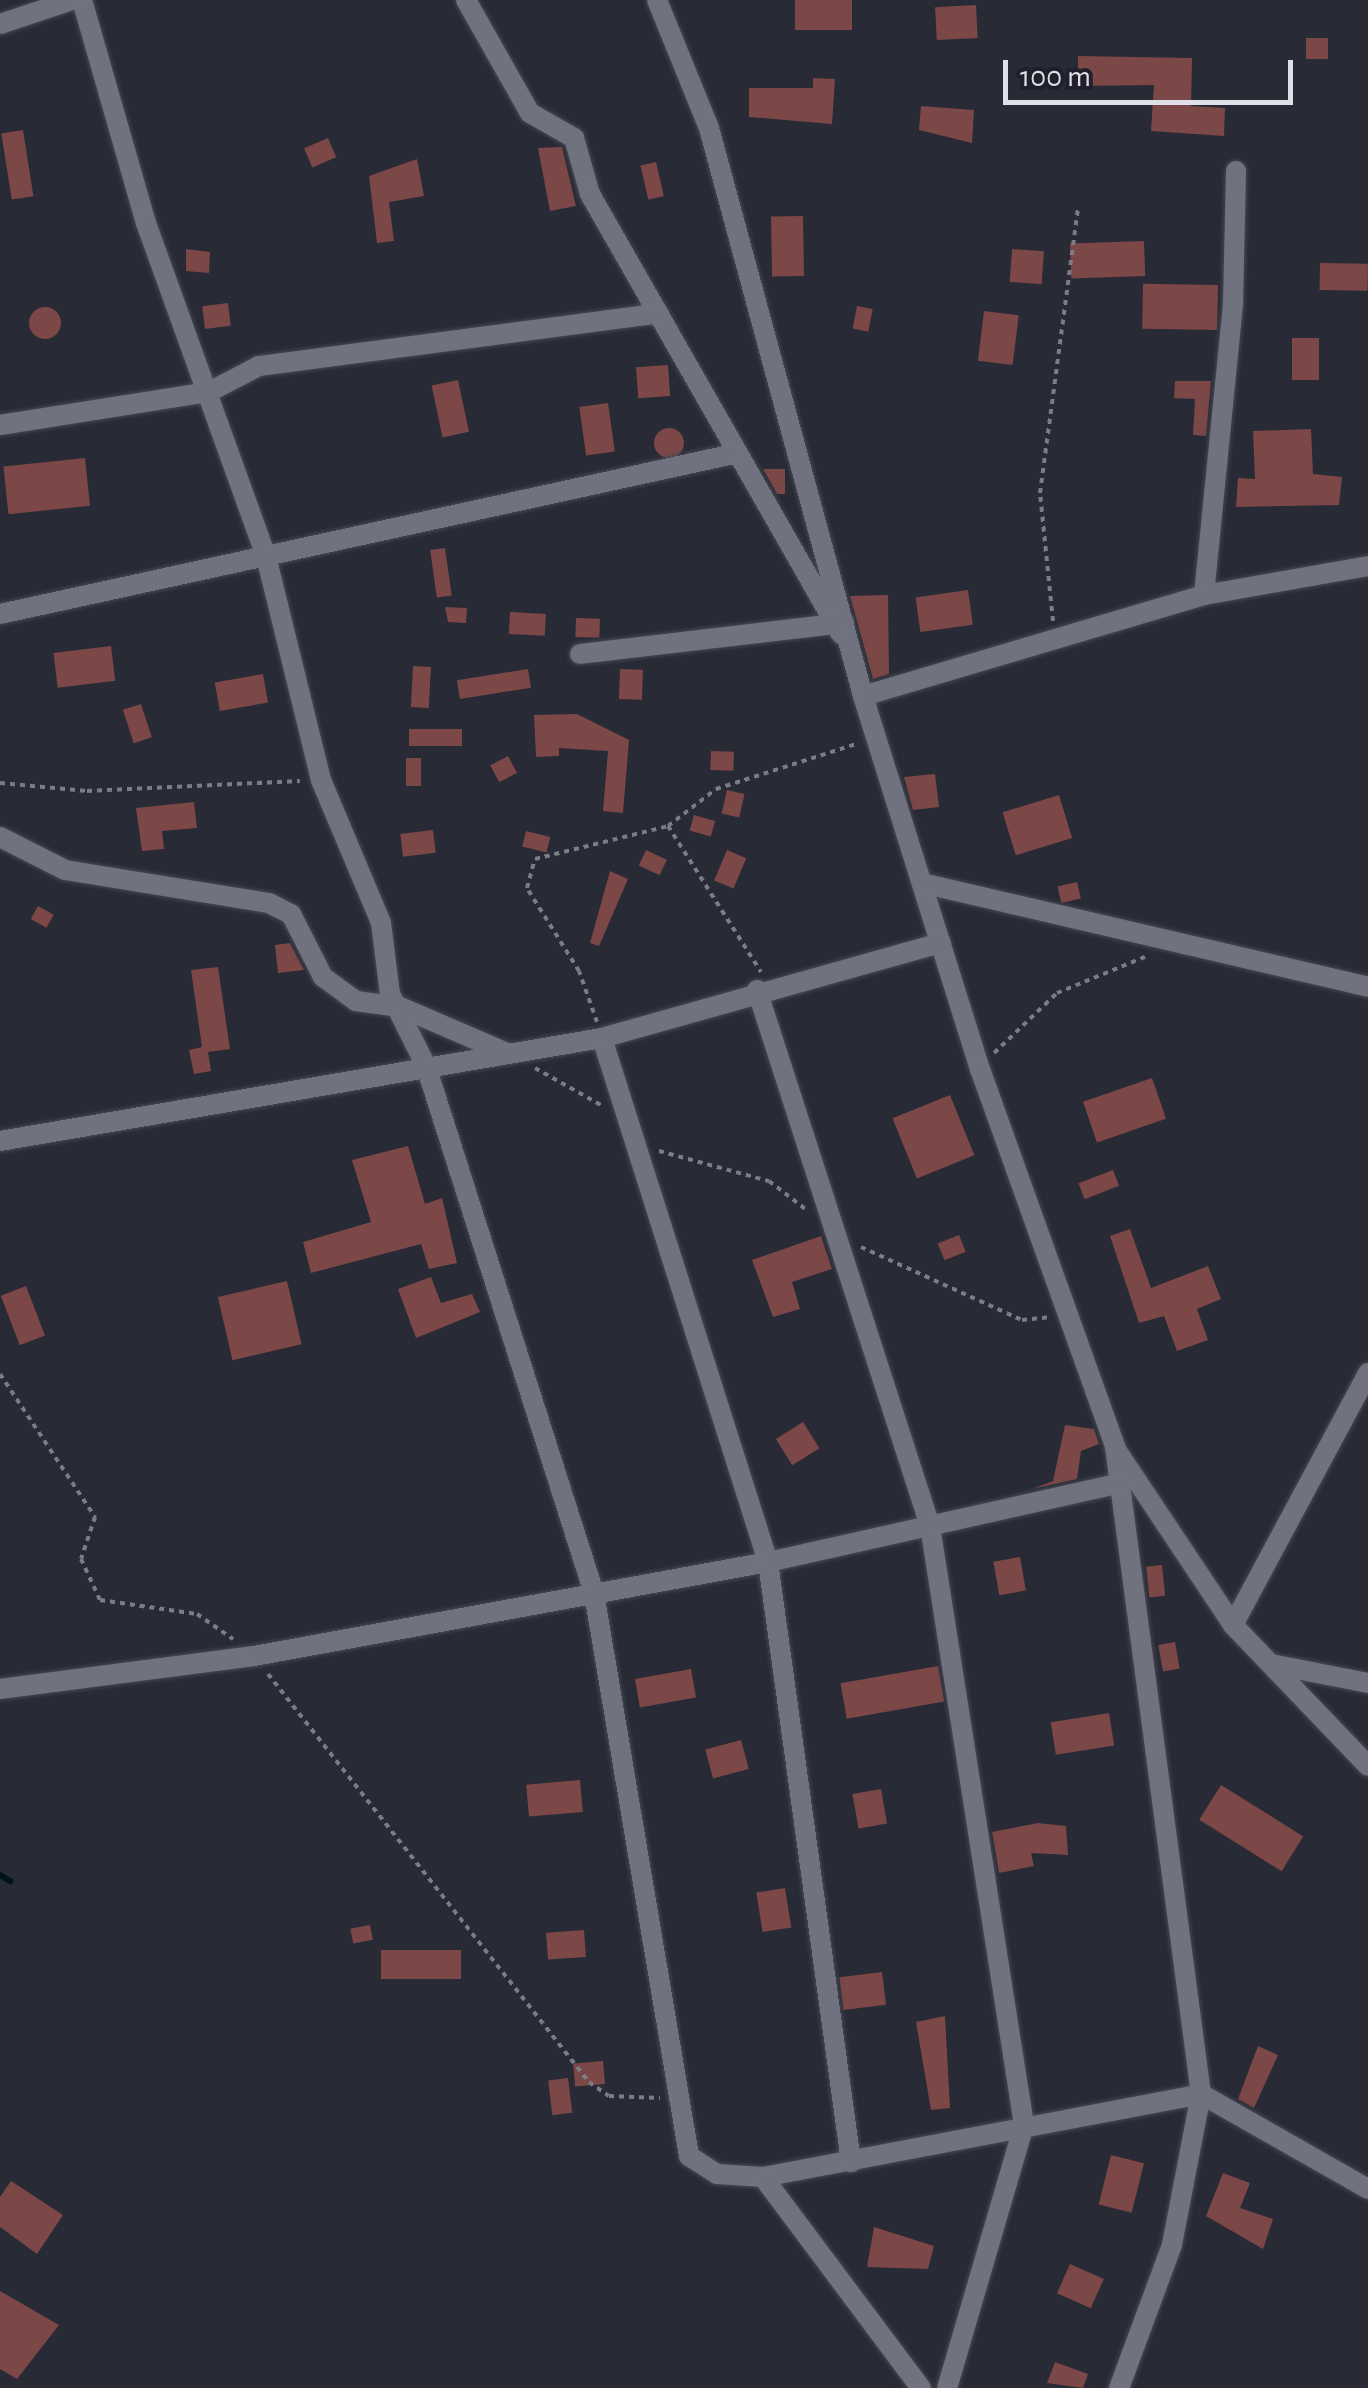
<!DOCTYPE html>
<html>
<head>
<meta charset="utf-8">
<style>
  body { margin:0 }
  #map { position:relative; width:1368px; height:2388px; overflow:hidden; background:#282a35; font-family:"Alegreya Sans",sans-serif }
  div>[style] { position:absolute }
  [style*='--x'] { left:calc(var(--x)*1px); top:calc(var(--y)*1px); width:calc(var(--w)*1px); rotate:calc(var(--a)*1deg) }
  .stream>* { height:6px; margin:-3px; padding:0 3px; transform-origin:3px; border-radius:3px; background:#001316 }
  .building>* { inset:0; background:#7c4747; transform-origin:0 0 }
  .round { border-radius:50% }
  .path>* { height:4px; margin-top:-2px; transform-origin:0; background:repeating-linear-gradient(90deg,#7b7c86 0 5px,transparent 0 10px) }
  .roads { filter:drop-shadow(0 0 2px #464852) drop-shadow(0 0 2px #464852) }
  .minor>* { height:20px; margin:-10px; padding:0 10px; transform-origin:10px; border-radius:10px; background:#70727f }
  span { translate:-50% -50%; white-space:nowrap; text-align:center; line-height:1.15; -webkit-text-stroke:9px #1f202b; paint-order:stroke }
  .scale { position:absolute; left:1003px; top:60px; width:290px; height:45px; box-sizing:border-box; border:5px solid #dedfe7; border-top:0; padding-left:12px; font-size:30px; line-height:35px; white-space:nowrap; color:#dedfe7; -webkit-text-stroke:8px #1f202b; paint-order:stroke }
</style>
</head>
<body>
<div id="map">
  <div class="stream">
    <div style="--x:0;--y:1875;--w:12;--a:31"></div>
  </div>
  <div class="building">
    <div style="left:795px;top:0;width:57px;height:30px"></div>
    <div style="left:976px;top:5px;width:33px;height:41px;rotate:87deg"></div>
    <div style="left:1328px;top:38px;width:21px;height:22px;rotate:90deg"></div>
    <div style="clip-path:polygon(1078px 56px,1192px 58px,1191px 106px,1225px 108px,1224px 136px,1151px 131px,1154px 85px,1078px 86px)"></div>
    <div style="clip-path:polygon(813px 78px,835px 79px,832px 124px,749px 117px,749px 88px,813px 88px)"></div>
    <div style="clip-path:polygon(921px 106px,974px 110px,972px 143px,919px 130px)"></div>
    <div style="left:23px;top:130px;width:67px;height:22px;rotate:81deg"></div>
    <div style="left:328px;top:138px;width:21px;height:26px;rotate:67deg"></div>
    <div style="clip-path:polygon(562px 147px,576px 206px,550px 211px,538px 148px)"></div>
    <div style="clip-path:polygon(417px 159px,424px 196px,389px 202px,394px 241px,377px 243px,369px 176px)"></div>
    <div style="left:656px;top:162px;width:35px;height:16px;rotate:77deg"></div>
    <div style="left:803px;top:216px;width:60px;height:32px;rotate:89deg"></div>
    <div style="left:1144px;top:241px;width:35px;height:74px;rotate:88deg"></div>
    <div style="clip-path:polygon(186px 249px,210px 252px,209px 273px,186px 271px)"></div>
    <div style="left:1012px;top:249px;width:32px;height:33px;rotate:4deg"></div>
    <div style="left:1320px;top:263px;width:48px;height:27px;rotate:1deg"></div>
    <div style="left:1218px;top:285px;width:45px;height:75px;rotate:91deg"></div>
    <div style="left:228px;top:303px;width:23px;height:26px;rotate:83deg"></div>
    <div style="left:857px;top:306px;width:16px;height:23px;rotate:11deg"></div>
    <div class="round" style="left:29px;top:307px;width:32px;height:32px"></div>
    <div style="left:984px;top:311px;width:35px;height:50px;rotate:7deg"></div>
    <div style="left:1292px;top:338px;width:27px;height:42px"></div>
    <div style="left:668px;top:365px;width:31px;height:32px;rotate:86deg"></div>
    <div style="left:458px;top:380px;width:53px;height:27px;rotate:78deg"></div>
    <div style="clip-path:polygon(1175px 381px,1211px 381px,1206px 436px,1193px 435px,1195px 399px,1174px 398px)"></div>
    <div style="left:608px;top:403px;width:49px;height:29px;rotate:82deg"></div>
    <div class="round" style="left:654px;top:428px;width:30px;height:30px"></div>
    <div style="clip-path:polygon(1311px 429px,1313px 474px,1342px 477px,1339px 505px,1236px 507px,1238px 478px,1255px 479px,1253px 431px)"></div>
    <div style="left:85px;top:458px;width:48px;height:82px;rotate:84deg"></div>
    <div style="clip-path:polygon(763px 469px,785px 469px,785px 494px,777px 494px)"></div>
    <div style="left:445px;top:548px;width:48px;height:15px;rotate:82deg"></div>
    <div style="left:968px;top:590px;width:35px;height:53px;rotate:82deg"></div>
    <div style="clip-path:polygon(888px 595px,889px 674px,873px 679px,850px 596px)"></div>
    <div style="clip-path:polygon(445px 607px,467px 608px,466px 623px,448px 622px)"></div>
    <div style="left:510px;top:612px;width:36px;height:22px;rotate:3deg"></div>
    <div style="left:576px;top:618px;width:24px;height:19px;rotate:2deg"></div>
    <div style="left:111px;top:646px;width:35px;height:58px;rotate:83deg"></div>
    <div style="left:413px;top:666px;width:18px;height:41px;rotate:3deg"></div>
    <div style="left:528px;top:669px;width:19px;height:72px;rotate:81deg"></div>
    <div style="left:620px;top:669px;width:23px;height:30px;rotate:2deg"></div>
    <div style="left:263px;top:674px;width:29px;height:49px;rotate:80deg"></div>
    <div style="left:141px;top:704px;width:35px;height:19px;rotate:72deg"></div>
    <div style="clip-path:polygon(577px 714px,629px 740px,623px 813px,603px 811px,608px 751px,559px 748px,559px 756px,536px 757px,534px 715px)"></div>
    <div style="left:462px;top:729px;width:17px;height:53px;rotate:90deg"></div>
    <div style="left:711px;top:751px;width:23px;height:19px;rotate:2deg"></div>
    <div style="left:508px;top:756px;width:19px;height:20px;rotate:62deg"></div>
    <div style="left:406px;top:758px;width:15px;height:28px"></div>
    <div style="clip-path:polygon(935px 774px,939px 807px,913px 810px,904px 777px)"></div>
    <div style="left:727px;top:790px;width:18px;height:24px;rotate:13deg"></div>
    <div style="left:1059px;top:795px;width:45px;height:59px;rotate:73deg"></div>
    <div style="clip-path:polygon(194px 802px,197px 828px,162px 831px,164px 849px,142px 851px,136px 808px)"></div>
    <div style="left:694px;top:815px;width:22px;height:16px;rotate:16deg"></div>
    <div style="left:433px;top:830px;width:23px;height:33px;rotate:83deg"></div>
    <div style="left:526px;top:831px;width:25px;height:16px;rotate:14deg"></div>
    <div style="left:646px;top:850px;width:23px;height:17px;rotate:25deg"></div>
    <div style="left:727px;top:850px;width:21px;height:33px;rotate:23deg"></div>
    <div style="clip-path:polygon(610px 871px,628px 879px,599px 946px,590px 943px)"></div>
    <div style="left:1077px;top:882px;width:17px;height:20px;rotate:77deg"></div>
    <div style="left:38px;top:906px;width:18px;height:15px;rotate:29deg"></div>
    <div style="clip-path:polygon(290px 943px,304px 970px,278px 973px,275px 945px)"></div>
    <div style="clip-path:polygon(218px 967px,230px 1049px,208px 1052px,211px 1071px,194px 1074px,189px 1050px,202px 1047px,191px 970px)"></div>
    <div style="left:1152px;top:1078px;width:43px;height:73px;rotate:71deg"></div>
    <div style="left:950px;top:1095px;width:65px;height:62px;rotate:68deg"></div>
    <div style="clip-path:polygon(408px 1146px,425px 1204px,442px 1198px,457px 1263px,429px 1269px,421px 1244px,311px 1273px,303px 1242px,371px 1222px,352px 1160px)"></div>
    <div style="left:1113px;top:1170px;width:17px;height:37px;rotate:69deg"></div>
    <div style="clip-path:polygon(1130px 1229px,1151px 1288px,1208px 1266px,1221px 1299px,1197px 1309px,1208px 1340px,1177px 1351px,1164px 1316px,1139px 1323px,1110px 1236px)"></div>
    <div style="left:959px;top:1235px;width:18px;height:23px;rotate:68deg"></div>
    <div style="clip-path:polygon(821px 1236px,832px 1269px,792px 1282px,800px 1309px,773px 1317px,752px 1260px)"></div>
    <div style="clip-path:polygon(431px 1277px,441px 1303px,472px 1294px,480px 1312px,416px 1338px,398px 1289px)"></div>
    <div style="left:287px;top:1281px;width:65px;height:71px;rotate:77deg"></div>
    <div style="left:26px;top:1286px;width:53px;height:27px;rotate:69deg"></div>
    <div style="left:803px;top:1422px;width:31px;height:32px;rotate:58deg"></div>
    <div style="clip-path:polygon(1065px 1425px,1094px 1429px,1099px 1444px,1081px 1451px,1077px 1479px,1032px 1489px,1053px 1481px)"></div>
    <div style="left:1020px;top:1557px;width:34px;height:27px;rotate:80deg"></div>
    <div style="left:1162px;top:1565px;width:31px;height:16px;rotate:84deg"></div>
    <div style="left:1175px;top:1642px;width:27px;height:17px;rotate:80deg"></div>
    <div style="left:938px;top:1666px;width:36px;height:99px;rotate:80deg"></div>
    <div style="left:691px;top:1669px;width:29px;height:57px;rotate:80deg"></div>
    <div style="left:1109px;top:1713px;width:33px;height:59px;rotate:81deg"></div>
    <div style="left:741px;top:1740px;width:30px;height:37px;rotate:75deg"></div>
    <div style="left:580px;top:1780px;width:32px;height:54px;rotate:85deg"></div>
    <div style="left:1221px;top:1785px;width:97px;height:41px;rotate:32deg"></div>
    <div style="left:881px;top:1789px;width:35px;height:29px;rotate:80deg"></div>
    <div style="clip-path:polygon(1038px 1823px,1066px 1826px,1068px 1855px,1031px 1853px,1034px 1866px,999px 1873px,992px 1832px)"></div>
    <div style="left:785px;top:1888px;width:40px;height:29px;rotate:81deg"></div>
    <div style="left:370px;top:1925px;width:15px;height:20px;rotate:79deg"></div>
    <div style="left:584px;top:1930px;width:27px;height:38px;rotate:86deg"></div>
    <div style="left:461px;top:1950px;width:29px;height:80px;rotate:90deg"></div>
    <div style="left:882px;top:1972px;width:33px;height:43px;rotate:83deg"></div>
    <div style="clip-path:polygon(945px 2016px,950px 2108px,931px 2110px,916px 2022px)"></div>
    <div style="clip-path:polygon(1258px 2046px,1278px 2055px,1254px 2108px,1238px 2099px)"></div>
    <div style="left:603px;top:2061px;width:23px;height:30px;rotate:85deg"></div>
    <div style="left:568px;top:2078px;width:35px;height:20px;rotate:83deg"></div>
    <div style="left:1111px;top:2155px;width:34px;height:51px;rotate:14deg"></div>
    <div style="clip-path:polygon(1223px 2173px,1250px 2183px,1240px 2208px,1273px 2219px,1263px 2249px,1206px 2216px)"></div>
    <div style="clip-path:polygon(11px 2181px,63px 2215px,37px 2254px,0 2227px,0 2197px)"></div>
    <div style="clip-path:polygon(874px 2227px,934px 2246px,928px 2269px,867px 2267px)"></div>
    <div style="left:1070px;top:2264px;width:37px;height:32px;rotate:24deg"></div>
    <div style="clip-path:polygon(0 2291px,59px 2325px,17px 2379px,0 2369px)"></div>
    <div style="clip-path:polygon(1055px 2362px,1088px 2374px,1083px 2388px,1047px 2383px)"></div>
  </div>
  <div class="path">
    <div style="--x:1053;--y:621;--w:129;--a:-95.8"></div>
    <div style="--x:1040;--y:493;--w:287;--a:-82.4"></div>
    <div style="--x:0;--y:783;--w:87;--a:5.3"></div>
    <div style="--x:87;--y:791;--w:213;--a:-2.7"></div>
    <div style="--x:668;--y:826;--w:173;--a:57.5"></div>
    <div style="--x:597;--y:1022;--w:54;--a:-109.4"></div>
    <div style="--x:579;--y:971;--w:98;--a:-122.1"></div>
    <div style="--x:527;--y:888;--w:30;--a:-75"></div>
    <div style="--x:535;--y:859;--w:137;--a:-13.9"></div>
    <div style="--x:668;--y:826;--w:61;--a:-37.6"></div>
    <div style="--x:716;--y:789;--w:150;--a:-17.8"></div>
    <div style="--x:994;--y:1053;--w:87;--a:-43.6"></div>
    <div style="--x:1057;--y:993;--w:97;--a:-22.3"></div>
    <div style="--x:535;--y:1068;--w:76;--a:29.3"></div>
    <div style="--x:659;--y:1151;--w:114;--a:15.3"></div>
    <div style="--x:769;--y:1181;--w:49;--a:37.6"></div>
    <div style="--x:861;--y:1247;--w:177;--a:24.4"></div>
    <div style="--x:1022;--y:1320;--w:27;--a:-6"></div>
    <div style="--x:0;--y:1374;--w:172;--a:56.4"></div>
    <div style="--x:95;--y:1517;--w:44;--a:108.4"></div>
    <div style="--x:81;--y:1559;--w:45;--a:65.1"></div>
    <div style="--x:100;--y:1600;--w:98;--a:8.2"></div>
    <div style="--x:197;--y:1614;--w:44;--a:34.8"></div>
    <div style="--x:268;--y:1674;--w:519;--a:51.81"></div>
    <div style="--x:589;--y:2082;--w:24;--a:35"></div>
    <div style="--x:609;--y:2096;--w:51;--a:2.2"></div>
  </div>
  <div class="roads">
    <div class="minor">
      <div style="--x:82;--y:0;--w:232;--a:74"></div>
      <div style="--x:146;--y:223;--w:354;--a:70.2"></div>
      <div style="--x:266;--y:556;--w:231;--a:76.2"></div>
      <div style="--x:321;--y:780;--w:155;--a:67.2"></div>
      <div style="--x:381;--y:923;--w:72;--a:82.8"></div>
      <div style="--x:390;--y:994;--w:80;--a:63.4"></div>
      <div style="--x:426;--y:1066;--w:553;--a:72.32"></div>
      <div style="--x:594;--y:1593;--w:571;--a:80.42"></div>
      <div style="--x:689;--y:2156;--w:33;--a:33"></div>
      <div style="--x:717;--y:2174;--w:46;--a:3.7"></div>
      <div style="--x:763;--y:2177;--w:446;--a:-10.7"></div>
      <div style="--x:1201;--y:2094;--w:192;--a:29.6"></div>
      <div style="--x:466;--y:0;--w:130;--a:60.5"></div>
      <div style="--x:530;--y:113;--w:51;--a:29.6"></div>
      <div style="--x:574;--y:138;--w:58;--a:74.1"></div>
      <div style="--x:590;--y:194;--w:507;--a:60.3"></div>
      <div style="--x:657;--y:0;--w:138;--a:67.9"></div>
      <div style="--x:709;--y:128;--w:589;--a:74.83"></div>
      <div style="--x:863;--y:696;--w:391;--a:72.6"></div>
      <div style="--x:980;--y:1069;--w:401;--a:70.3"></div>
      <div style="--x:1115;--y:1447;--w:653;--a:82.43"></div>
      <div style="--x:1201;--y:2094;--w:154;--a:100.9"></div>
      <div style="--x:1172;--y:2245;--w:153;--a:110.3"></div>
      <div style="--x:0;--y:24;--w:76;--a:-18.4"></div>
      <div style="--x:0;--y:425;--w:212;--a:-9"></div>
      <div style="--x:209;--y:392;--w:56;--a:-27.5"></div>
      <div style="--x:259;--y:366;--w:403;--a:-7.5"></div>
      <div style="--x:1204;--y:595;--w:292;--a:-84.3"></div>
      <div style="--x:1233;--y:304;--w:133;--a:-88.7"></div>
      <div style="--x:0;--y:614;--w:751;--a:-12.3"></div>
      <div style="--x:580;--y:654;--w:266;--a:-6.7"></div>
      <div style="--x:863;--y:696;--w:356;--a:-16.5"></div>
      <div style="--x:1204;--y:595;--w:167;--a:-10"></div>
      <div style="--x:0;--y:837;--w:73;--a:26.9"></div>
      <div style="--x:65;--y:870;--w:207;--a:9.2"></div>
      <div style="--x:269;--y:903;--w:25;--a:27"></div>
      <div style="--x:291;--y:914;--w:71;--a:63.1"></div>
      <div style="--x:323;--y:977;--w:41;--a:36"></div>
      <div style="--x:356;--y:1001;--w:44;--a:7.8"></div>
      <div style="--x:400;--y:1007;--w:119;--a:23.3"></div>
      <div style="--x:922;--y:883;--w:458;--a:13.1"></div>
      <div style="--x:757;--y:990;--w:563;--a:72.11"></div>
      <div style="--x:930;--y:1526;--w:606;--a:81.08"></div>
      <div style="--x:1024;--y:2125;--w:274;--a:106.3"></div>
      <div style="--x:602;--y:1038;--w:550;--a:72.42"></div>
      <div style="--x:768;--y:1562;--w:606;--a:82.12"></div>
      <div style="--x:0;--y:1141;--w:611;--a:-9.71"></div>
      <div style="--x:602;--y:1038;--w:352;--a:-15.7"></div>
      <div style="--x:1115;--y:1448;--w:213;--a:56.3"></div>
      <div style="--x:1233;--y:1625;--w:195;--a:46.2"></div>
      <div style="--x:1233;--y:1625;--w:286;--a:-61.8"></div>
      <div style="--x:1271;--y:1664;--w:99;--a:11.1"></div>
      <div style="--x:0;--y:1689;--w:256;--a:-7.4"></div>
      <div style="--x:254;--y:1656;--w:523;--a:-10.36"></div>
      <div style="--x:768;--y:1562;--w:361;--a:-12.6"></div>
      <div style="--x:763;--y:2177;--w:264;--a:53.2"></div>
    </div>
  </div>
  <div class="scale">100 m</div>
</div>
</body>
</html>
